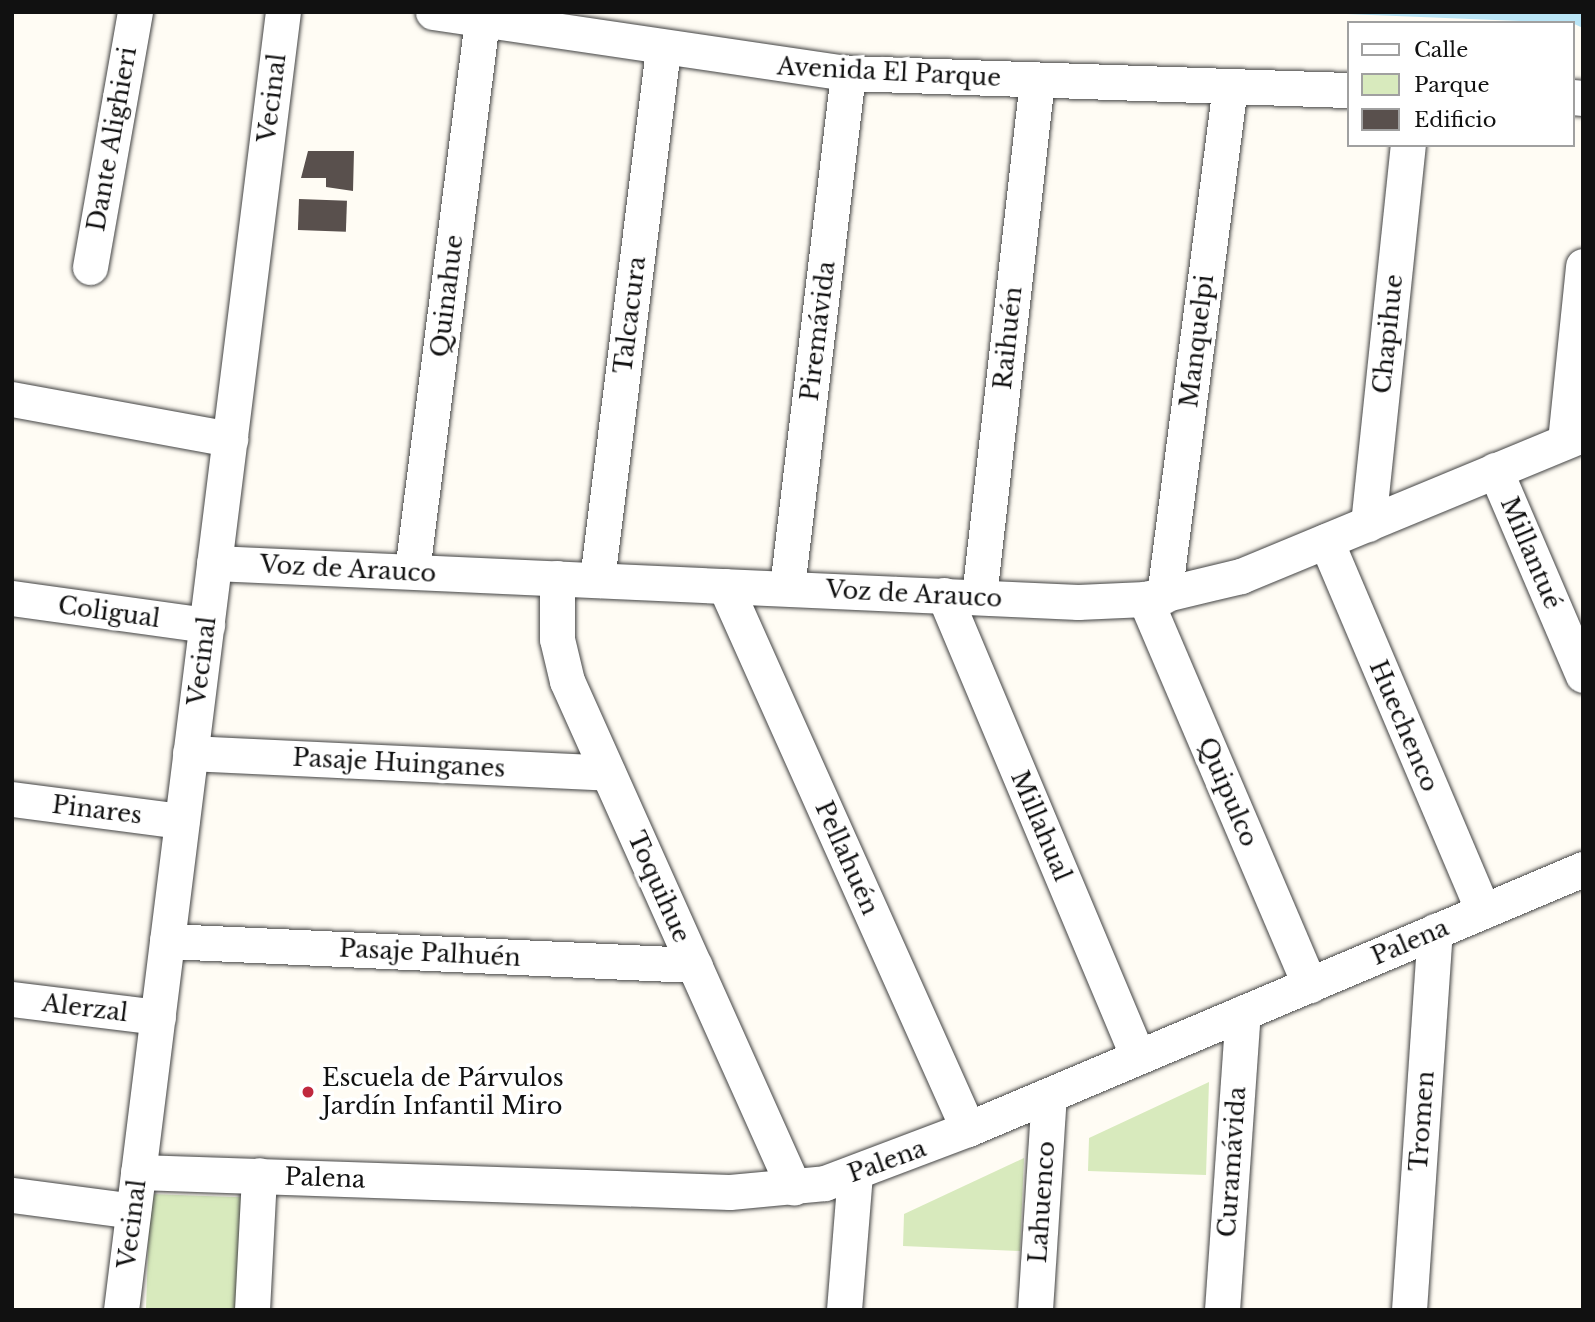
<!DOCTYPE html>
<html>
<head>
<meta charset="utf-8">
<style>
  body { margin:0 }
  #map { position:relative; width:1595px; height:1322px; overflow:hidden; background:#fffcf4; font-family:"Libre Baskerville",serif }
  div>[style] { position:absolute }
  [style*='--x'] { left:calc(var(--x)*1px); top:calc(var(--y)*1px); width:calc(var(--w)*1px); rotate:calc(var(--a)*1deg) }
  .green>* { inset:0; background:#d8eabd; transform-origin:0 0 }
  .water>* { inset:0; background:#b9e5f6 }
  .building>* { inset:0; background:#59504d; transform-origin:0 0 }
  .roads { filter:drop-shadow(0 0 2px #444) drop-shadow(0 0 2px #444) }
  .minor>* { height:35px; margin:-17.5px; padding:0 17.5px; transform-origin:17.5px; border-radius:17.5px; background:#fff }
  .dots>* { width:19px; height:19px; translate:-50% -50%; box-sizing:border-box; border:4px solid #fff; border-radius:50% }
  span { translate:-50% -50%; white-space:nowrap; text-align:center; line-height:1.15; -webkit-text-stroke:7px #fff; paint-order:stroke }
  .street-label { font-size:24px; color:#111 }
  .poi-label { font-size:24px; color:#111 }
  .left { translate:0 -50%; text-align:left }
  .frame { position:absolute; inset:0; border:14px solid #111; pointer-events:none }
  .legend { position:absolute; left:1347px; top:21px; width:228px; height:126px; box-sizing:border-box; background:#fff; border:2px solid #a0a0a0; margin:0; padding:9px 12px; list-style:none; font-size:21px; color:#111 }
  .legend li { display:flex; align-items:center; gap:14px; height:35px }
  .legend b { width:35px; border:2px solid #a0a0a0 }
</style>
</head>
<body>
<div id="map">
  <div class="green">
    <div style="clip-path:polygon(1209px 1082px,1206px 1175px,1088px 1171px,1089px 1138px)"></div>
    <div style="clip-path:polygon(1024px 1158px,1020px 1251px,903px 1246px,904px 1214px)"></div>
    <div style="left:150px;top:1194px;width:98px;height:117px;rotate:2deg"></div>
  </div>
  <div class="water">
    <div style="clip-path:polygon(1297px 12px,1583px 12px,1583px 28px,1572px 23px)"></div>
  </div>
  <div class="building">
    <div style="clip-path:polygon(308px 151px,354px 151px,353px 191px,326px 187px,326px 178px,301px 178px)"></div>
    <div style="left:299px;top:199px;width:48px;height:31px;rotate:2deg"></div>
  </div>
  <div class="roads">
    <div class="minor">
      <div style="--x:433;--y:12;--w:419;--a:8.4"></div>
      <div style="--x:848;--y:73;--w:500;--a:1.95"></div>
      <div style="--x:1572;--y:97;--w:11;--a:5"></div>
      <div style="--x:90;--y:267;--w:259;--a:-80"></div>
      <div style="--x:12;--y:399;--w:222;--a:10.4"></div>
      <div style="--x:1565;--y:441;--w:176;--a:-84.1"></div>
      <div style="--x:1495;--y:470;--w:223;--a:66.8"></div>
      <div style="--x:1368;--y:524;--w:381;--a:-84"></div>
      <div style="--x:1326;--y:541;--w:402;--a:67"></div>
      <div style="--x:214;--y:563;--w:865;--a:2.58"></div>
      <div style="--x:1078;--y:602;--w:67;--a:-2.6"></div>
      <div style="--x:1145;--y:599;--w:99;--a:-13.5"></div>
      <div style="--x:1241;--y:576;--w:370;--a:-22.5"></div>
      <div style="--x:412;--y:571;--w:555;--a:-82.76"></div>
      <div style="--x:557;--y:578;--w:61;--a:90"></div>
      <div style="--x:557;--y:639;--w:43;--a:76.6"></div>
      <div style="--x:567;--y:681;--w:555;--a:65.88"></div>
      <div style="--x:597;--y:580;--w:535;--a:-82.91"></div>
      <div style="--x:725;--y:586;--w:595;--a:65.89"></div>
      <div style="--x:787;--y:588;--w:519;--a:-83.24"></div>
      <div style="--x:944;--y:595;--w:501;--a:67.22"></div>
      <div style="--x:1164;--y:596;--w:514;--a:-82.63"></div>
      <div style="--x:979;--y:597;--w:520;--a:-83.6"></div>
      <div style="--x:12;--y:598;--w:197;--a:7.9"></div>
      <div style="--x:1145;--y:599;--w:420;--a:66.9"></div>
      <div style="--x:190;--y:753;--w:418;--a:2.7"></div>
      <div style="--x:12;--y:799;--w:171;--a:7.4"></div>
      <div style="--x:167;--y:941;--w:528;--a:2.61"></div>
      <div style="--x:12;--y:999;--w:147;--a:7"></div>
      <div style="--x:138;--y:1172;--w:592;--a:1.93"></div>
      <div style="--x:730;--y:1192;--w:95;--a:-5.4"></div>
      <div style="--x:825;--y:1183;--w:153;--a:-20.7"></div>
      <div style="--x:968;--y:1129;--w:668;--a:-22.92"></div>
      <div style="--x:12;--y:1195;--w:122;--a:7.5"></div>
      <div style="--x:121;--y:1310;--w:1308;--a:-82.89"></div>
      <div style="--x:252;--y:1310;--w:135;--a:-87"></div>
      <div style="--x:844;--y:1310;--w:136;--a:-85.4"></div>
      <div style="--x:1035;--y:1310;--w:215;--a:-86.3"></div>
      <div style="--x:1222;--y:1310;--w:298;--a:-86"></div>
      <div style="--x:1409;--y:1310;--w:380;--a:-86.1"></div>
    </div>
  </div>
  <div class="dots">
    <div style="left:308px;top:1092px;background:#c0293e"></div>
  </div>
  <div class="street-label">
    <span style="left:889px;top:72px;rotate:3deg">Avenida El Parque</span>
    <span style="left:272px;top:98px;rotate:-83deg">Vecinal</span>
    <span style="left:112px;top:139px;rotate:-80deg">Dante Alighieri</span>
    <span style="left:447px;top:296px;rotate:-83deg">Quinahue</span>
    <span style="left:630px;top:315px;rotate:-83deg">Talcacura</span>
    <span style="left:818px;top:331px;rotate:-83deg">Piremávida</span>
    <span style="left:1388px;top:334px;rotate:-84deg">Chapihue</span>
    <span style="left:1008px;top:338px;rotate:-84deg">Raihuén</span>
    <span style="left:1197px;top:341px;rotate:-83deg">Manquelpi</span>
    <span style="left:1531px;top:553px;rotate:67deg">Millantué</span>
    <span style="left:348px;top:569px;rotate:3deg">Voz de Arauco</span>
    <span style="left:914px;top:594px;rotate:3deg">Voz de Arauco</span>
    <span style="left:109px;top:612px;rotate:8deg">Coligual</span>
    <span style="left:202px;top:661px;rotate:-83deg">Vecinal</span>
    <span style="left:1404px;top:726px;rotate:67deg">Huechenco</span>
    <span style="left:399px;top:763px;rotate:3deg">Pasaje Huinganes</span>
    <span style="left:1228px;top:792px;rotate:67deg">Quipulco</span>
    <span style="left:97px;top:810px;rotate:7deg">Pinares</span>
    <span style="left:1041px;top:826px;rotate:67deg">Millahual</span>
    <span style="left:847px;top:858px;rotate:66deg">Pellahuén</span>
    <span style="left:659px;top:887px;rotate:66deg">Toquihue</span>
    <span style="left:1410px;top:942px;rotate:-23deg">Palena</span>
    <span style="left:430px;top:953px;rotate:3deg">Pasaje Palhuén</span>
    <span style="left:85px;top:1008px;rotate:7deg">Alerzal</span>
    <span style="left:1422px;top:1121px;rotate:-86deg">Tromen</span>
    <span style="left:887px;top:1161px;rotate:-20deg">Palena</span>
    <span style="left:1232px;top:1162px;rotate:-86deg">Curamávida</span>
    <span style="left:325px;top:1178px;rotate:2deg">Palena</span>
    <span style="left:1042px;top:1202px;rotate:-86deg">Lahuenco</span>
    <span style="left:132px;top:1224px;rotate:-83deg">Vecinal</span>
  </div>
  <div class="poi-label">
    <span class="left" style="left:322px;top:1092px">Escuela de Párvulos<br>Jardín Infantil Miro</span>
  </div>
  <div class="frame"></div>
  <ul class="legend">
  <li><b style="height:9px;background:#fff"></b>Calle</li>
  <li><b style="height:19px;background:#d8eabd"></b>Parque</li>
  <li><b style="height:19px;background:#59504d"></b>Edificio</li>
  </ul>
</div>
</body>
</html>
